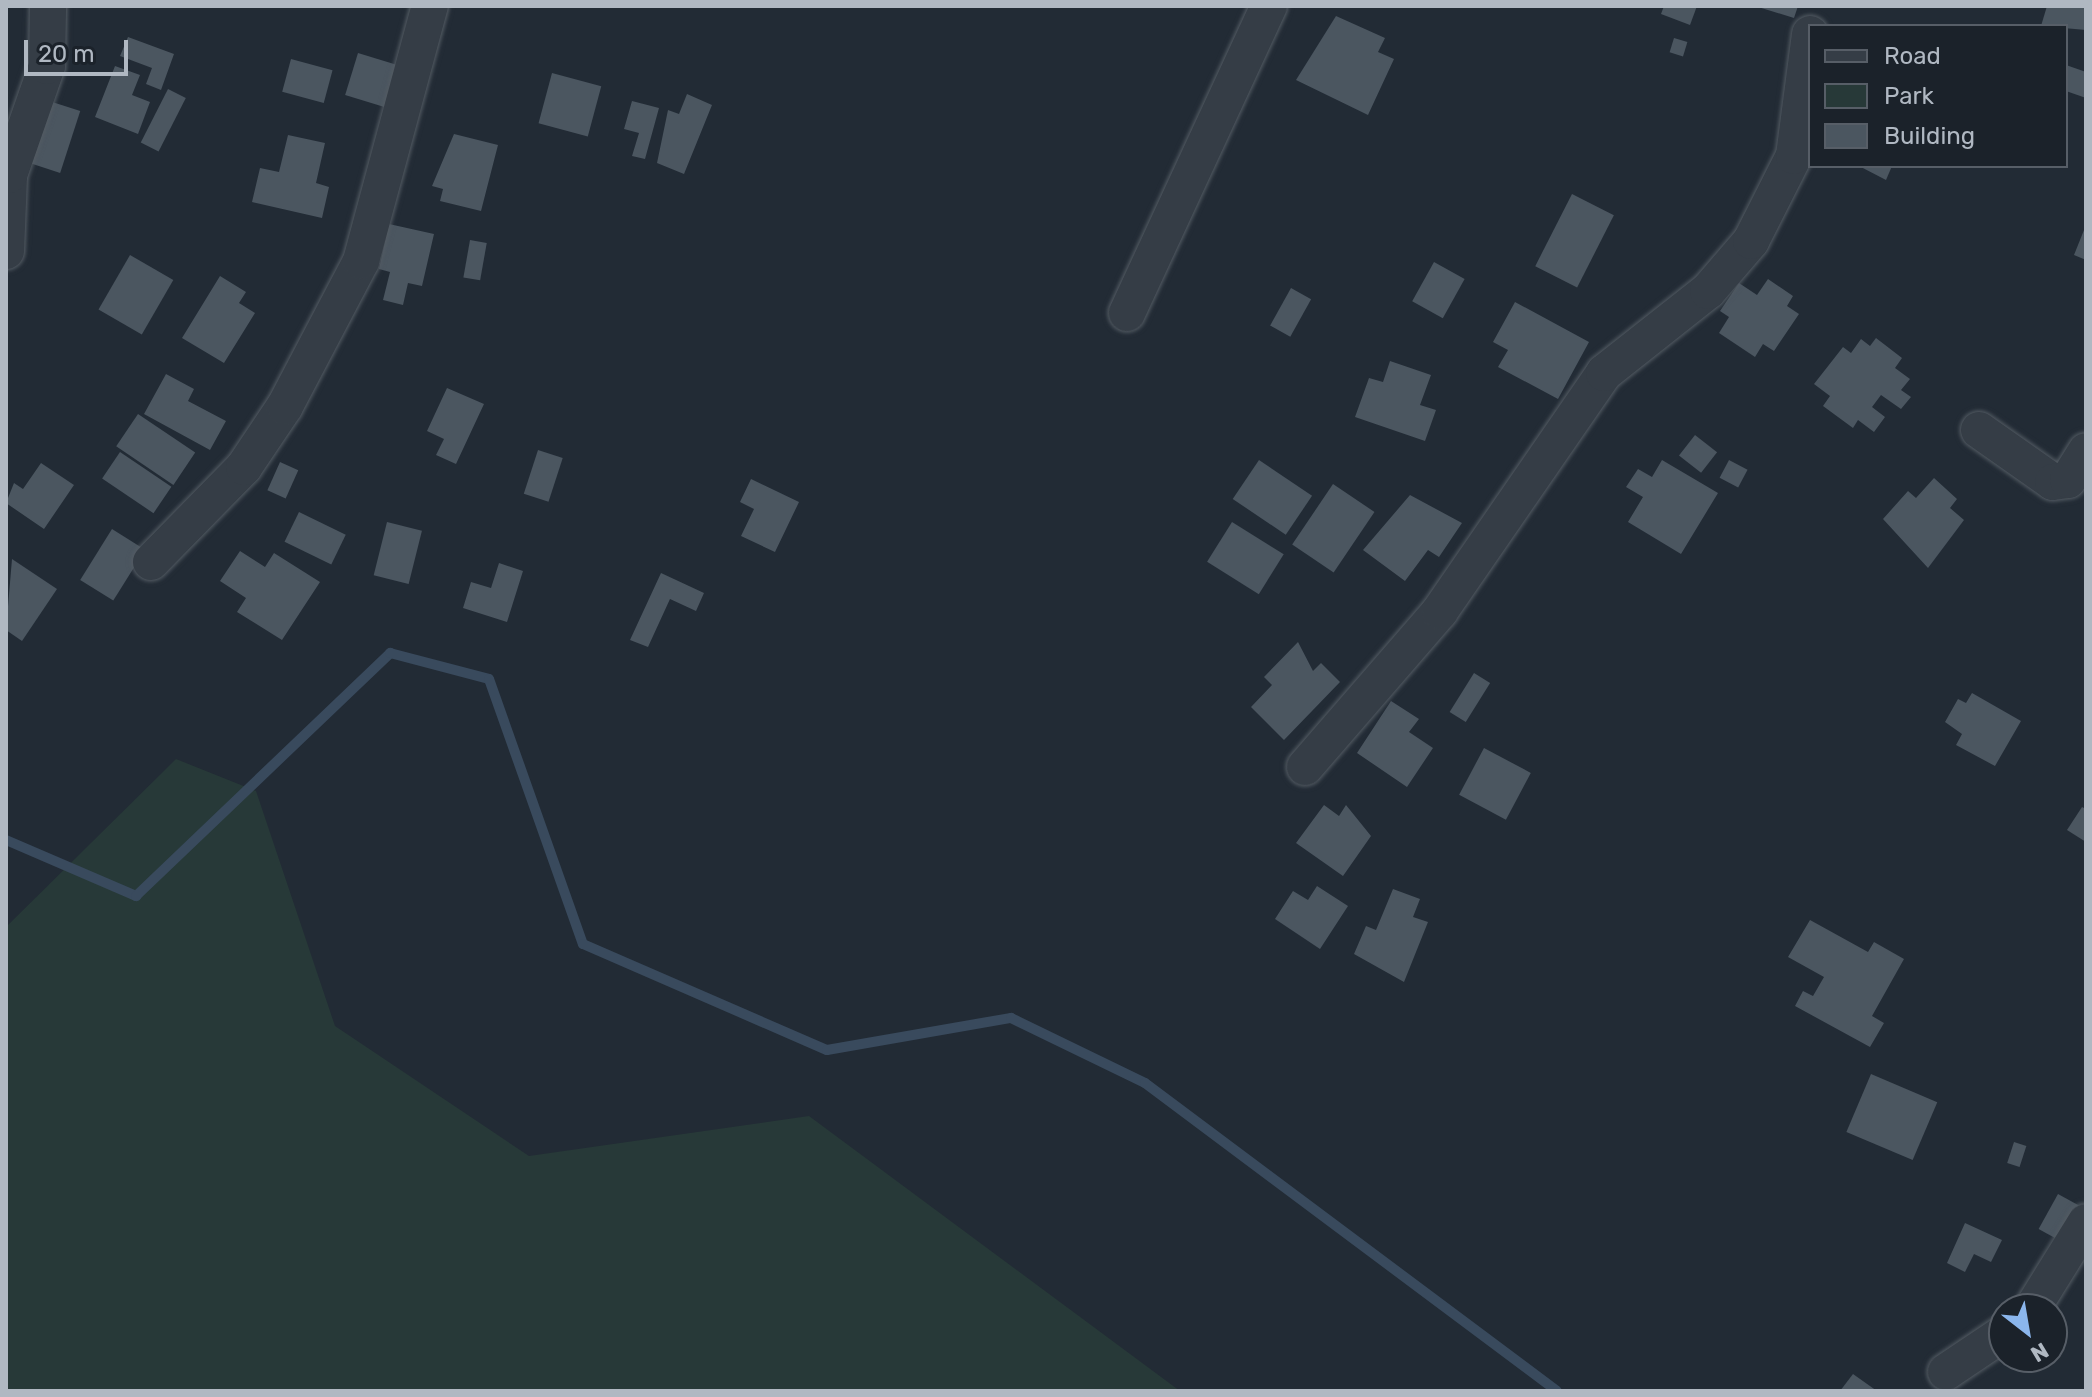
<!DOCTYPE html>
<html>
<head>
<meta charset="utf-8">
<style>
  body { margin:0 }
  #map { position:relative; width:2092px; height:1397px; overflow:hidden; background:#222b35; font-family:Rubik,sans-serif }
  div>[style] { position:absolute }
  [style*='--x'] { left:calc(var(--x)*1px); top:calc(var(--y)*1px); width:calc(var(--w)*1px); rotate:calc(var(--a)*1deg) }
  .green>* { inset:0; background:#273938 }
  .stream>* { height:10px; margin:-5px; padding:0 5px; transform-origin:5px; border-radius:5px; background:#394a5d }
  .building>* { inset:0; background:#4b5660; transform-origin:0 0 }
  .roads { filter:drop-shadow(0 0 2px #535b63) drop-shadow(0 0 2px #535b63) }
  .minor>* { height:36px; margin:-18px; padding:0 18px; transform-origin:18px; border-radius:18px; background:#353d46 }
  span { translate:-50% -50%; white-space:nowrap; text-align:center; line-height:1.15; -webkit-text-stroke:6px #1b222a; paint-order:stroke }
  .frame { position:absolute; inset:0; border:8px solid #b0b8c2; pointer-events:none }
  .legend { position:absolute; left:1808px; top:24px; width:260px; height:144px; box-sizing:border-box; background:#1b222a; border:2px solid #575e67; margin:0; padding:10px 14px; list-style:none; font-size:24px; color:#b0b8c2 }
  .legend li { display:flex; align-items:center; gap:16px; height:40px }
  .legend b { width:40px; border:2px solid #575e67 }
  .north { position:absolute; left:1988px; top:1293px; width:80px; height:80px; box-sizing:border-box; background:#1b222a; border:2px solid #575e67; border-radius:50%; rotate:149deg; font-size:22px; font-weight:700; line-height:32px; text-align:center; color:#b0b8c2 }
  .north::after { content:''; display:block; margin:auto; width:28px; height:36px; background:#8bb6ec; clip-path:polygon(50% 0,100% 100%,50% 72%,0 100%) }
  .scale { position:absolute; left:24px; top:40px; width:104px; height:36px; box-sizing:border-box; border:4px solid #b0b8c2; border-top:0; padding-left:10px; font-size:24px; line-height:28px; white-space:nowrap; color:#b0b8c2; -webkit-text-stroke:6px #1b222a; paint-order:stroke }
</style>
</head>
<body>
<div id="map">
  <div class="green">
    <div style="clip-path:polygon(176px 759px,256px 791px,335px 1026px,529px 1156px,809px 1116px,1180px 1391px,6px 1391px,6px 927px)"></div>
  </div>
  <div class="stream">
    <div style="--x:6;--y:840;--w:142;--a:23.3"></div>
    <div style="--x:136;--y:896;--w:352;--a:-43.7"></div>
    <div style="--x:390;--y:653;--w:102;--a:14.7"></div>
    <div style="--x:489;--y:679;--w:281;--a:70.5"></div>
    <div style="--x:583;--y:944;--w:266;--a:23.5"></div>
    <div style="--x:827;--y:1050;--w:187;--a:-9.9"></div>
    <div style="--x:1011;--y:1018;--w:149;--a:25.9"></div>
    <div style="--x:1145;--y:1083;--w:514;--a:36.78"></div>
  </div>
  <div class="building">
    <div style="clip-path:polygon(1664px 6px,1697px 6px,1690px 25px,1661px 14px)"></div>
    <div style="clip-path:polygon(1755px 6px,1798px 6px,1794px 18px)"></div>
    <div style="clip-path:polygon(2047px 6px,2086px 6px,2086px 30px,2041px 26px)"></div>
    <div style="clip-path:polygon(1336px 16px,1385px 38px,1378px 52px,1394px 59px,1368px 115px,1296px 80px)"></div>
    <div style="clip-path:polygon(128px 37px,174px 54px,161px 90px,146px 84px,152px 68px,120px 56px)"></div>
    <div style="left:1674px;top:38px;width:14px;height:15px;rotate:17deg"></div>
    <div style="left:358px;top:53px;width:47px;height:44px;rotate:17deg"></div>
    <div style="left:291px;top:59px;width:43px;height:34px;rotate:15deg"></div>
    <div style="clip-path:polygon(2066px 65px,2086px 72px,2086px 98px,2066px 91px)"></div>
    <div style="clip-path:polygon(115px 66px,140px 75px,132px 95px,150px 102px,138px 134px,95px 117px)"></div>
    <div style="left:552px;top:73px;width:51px;height:52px;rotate:15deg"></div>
    <div style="left:168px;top:89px;width:20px;height:60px;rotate:27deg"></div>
    <div style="clip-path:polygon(687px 94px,712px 105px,684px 174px,657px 163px,668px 110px,679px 114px)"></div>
    <div style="left:46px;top:100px;width:36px;height:65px;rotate:18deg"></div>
    <div style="clip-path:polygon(632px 101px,659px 108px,645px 159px,632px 156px,639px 133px,624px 129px)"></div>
    <div style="clip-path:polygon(454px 134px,498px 145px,481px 211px,440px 201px,443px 189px,432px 186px)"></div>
    <div style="clip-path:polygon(288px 135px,325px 143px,316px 183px,329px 187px,322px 218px,252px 202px,260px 168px,279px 172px)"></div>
    <div style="clip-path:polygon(1859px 166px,1892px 166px,1886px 180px)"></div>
    <div style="left:1572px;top:194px;width:47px;height:81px;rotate:27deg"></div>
    <div style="clip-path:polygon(389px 224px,434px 234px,422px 286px,408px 283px,403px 305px,383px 300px,390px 272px,379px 269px)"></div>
    <div style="clip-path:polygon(2086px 225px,2086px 260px,2074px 255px)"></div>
    <div style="left:470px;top:240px;width:17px;height:38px;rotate:10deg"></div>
    <div style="left:130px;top:255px;width:50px;height:63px;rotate:30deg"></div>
    <div style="left:1434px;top:262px;width:35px;height:45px;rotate:29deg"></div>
    <div style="clip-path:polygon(220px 276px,246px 292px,239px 303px,255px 313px,224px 363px,182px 338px)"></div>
    <div style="clip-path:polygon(1768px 279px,1793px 296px,1787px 306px,1799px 314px,1774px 351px,1763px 344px,1755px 357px,1719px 333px,1729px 317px,1720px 311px,1739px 283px,1757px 295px)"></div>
    <div style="left:1291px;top:288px;width:23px;height:43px;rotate:29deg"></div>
    <div style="clip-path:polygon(1515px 302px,1589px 342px,1558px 399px,1498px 367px,1508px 350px,1493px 342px)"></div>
    <div style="clip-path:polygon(1876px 338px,1902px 358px,1895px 368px,1910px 379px,1901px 390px,1911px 397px,1901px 409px,1881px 395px,1872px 407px,1885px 417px,1874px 432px,1858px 420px,1853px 428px,1823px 406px,1830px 396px,1814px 384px,1843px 347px,1851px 353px,1861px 339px,1870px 346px)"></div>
    <div style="clip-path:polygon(1390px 361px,1431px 375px,1420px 405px,1436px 410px,1425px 441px,1355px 417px,1369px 378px,1383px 382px)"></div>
    <div style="clip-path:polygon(166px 374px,194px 389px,188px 401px,226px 421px,210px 450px,144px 414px)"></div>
    <div style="clip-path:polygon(447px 388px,484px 404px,456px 464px,436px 455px,444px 439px,427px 431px)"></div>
    <div style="left:138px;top:414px;width:69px;height:39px;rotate:34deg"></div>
    <div style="left:1695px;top:435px;width:28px;height:26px;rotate:38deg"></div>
    <div style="left:538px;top:450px;width:26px;height:46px;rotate:18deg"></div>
    <div style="left:120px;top:452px;width:62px;height:32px;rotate:34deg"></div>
    <div style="left:1259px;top:460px;width:64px;height:47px;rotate:34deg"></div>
    <div style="clip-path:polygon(1662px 460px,1718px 493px,1681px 554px,1628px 522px,1643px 497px,1626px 487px,1638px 469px,1652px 477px)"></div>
    <div style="left:1729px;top:460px;width:21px;height:20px;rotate:28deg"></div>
    <div style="left:280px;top:462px;width:20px;height:31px;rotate:24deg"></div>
    <div style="clip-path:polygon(41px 463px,74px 485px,44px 529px,6px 503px,14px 483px,23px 489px)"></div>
    <div style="clip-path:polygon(1934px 478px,1957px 499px,1950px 508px,1964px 520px,1928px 568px,1883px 519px,1908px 491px,1916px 498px)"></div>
    <div style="clip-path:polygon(751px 479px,799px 502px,775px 552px,741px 536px,754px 509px,740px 502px)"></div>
    <div style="left:1333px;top:484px;width:50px;height:73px;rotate:34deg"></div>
    <div style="clip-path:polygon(1410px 495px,1462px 523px,1439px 557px,1428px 550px,1405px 581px,1363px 550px)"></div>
    <div style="left:299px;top:512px;width:52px;height:33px;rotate:26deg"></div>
    <div style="left:387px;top:522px;width:36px;height:55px;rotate:14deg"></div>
    <div style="left:1232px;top:522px;width:61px;height:47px;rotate:32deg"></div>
    <div style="left:112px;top:529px;width:39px;height:60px;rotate:32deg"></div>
    <div style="clip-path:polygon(240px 551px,265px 567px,274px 553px,320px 582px,282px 640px,237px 612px,246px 598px,220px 581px)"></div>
    <div style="clip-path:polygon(12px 559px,57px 589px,22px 641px,6px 630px)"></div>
    <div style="clip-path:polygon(499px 563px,523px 571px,507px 622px,463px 608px,471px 582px,491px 588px)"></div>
    <div style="clip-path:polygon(661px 573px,704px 593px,696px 611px,670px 599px,648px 647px,630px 640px)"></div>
    <div style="clip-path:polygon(1298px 642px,1313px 671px,1321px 663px,1340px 682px,1284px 740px,1251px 707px,1272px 685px,1264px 677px)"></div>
    <div style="left:1474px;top:673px;width:19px;height:46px;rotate:32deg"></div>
    <div style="clip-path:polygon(1972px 693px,2021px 721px,1995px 766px,1956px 745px,1962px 734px,1945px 722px,1958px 699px,1966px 703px)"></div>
    <div style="clip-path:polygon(1391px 701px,1419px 719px,1409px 732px,1433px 748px,1407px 787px,1357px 753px)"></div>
    <div style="left:1484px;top:748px;width:53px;height:53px;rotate:28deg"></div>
    <div style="clip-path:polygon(1324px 805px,1339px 816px,1346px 805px,1371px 836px,1343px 876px,1296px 843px)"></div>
    <div style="clip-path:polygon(2082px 807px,2086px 809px,2086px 842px,2067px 830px)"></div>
    <div style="clip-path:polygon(1317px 886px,1348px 906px,1320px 949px,1275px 919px,1293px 891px,1308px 900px)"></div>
    <div style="clip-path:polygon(1393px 889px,1420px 899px,1413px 917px,1428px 922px,1404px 982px,1354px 954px,1366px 926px,1376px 930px)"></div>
    <div style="clip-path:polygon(1810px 920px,1868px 952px,1874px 942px,1904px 959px,1872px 1016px,1884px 1023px,1870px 1047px,1795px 1006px,1803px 991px,1813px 996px,1824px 977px,1788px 957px)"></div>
    <div style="left:1871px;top:1074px;width:72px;height:63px;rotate:23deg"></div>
    <div style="left:2014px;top:1142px;width:13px;height:22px;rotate:18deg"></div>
    <div style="left:2058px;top:1194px;width:25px;height:40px;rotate:29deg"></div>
    <div style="clip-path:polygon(1965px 1223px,2002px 1240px,1991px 1262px,1974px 1254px,1965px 1272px,1947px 1263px)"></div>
    <div style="clip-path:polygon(1853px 1374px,1877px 1391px,1840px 1391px)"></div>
  </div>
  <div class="roads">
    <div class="minor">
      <div style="--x:6;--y:251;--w:76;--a:-87.7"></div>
      <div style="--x:9;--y:175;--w:115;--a:-70.8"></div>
      <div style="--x:47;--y:66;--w:60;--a:-89"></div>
      <div style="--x:1127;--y:313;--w:338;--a:-65.2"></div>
      <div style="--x:1979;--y:430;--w:90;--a:35.1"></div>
      <div style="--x:2053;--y:482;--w:15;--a:-8"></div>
      <div style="--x:2068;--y:480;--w:34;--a:-58"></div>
      <div style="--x:151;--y:562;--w:133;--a:-45.6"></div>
      <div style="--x:244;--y:467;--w:73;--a:-56.1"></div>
      <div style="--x:285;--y:406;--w:164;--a:-62.3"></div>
      <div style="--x:361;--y:261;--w:264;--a:-74.9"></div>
      <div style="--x:1305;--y:767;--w:206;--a:-49.1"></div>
      <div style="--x:1440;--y:611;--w:289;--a:-55.4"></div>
      <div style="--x:1604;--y:373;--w:132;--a:-38.3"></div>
      <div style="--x:1708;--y:291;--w:66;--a:-49.3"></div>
      <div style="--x:1751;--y:241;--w:95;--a:-63.2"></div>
      <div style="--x:1794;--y:156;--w:123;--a:-82.5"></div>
      <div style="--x:2032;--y:1309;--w:102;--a:-58.2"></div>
      <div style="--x:1946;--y:1372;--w:70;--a:-33.9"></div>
    </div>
  </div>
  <div class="frame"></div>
  <ul class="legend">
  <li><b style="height:10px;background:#353d46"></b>Road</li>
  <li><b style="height:22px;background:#273938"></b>Park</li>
  <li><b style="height:22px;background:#4b5660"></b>Building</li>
  </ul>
  <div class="north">N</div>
  <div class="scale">20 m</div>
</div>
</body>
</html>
